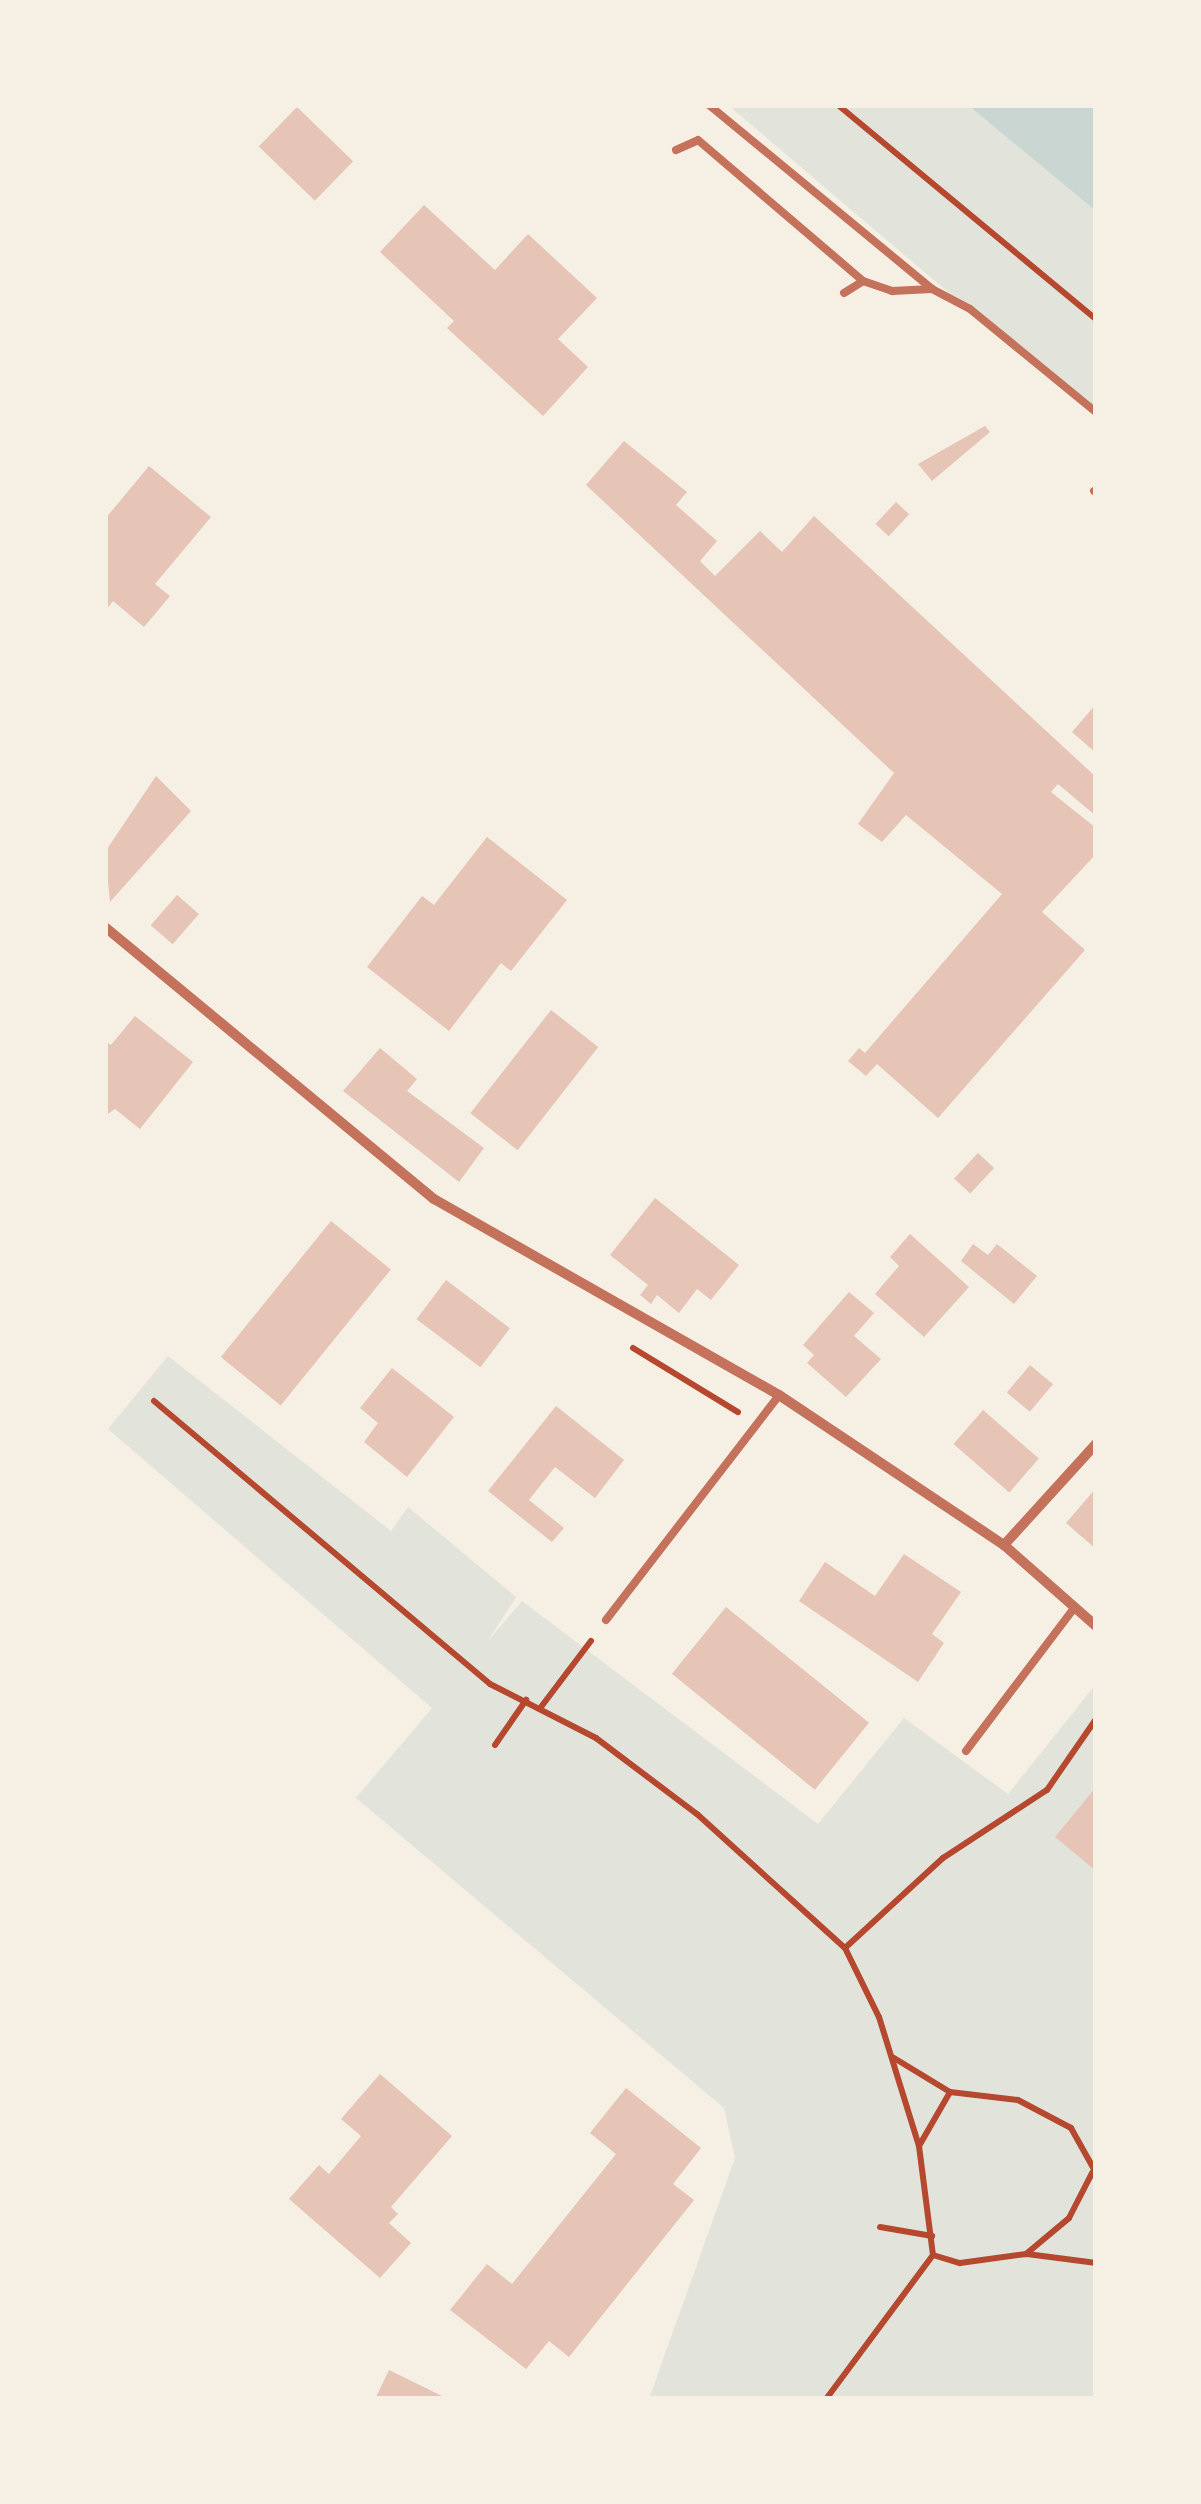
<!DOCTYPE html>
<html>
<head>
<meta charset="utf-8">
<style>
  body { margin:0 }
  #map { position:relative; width:1201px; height:2504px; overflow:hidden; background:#f6efe4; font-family:"PT Serif",serif }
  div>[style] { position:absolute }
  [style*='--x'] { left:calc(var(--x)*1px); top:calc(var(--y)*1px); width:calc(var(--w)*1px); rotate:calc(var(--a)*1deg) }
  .green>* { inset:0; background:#e2e4dc }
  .water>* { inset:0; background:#c9d6d2 }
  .building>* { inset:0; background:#e6c5b7; transform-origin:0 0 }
  .path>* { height:6px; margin:-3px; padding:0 3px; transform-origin:3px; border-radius:3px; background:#b5482f }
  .service>* { height:8px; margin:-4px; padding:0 4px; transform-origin:4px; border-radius:4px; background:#c5725c }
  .minor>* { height:10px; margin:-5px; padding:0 5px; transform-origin:5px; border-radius:5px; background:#c5725c }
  span { translate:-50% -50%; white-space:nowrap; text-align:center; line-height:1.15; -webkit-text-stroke:10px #f6efe4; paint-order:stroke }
  .frame { position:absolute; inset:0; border:108px solid #f6efe4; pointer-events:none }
</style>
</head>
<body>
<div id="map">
  <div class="green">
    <div style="clip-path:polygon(728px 105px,1096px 105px,1096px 412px,982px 321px)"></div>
    <div style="clip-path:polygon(168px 1356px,391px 1531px,408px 1507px,516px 1597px,487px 1642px,522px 1601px,818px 1824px,904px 1718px,1008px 1794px,1096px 1684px,1096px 2399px,649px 2399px,735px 2158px,724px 2108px,356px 1798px,432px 1708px,108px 1429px)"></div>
  </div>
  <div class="water">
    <div style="clip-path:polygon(968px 105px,1096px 105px,1096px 211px)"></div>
  </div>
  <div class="building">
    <div style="left:297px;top:107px;width:78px;height:55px;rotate:44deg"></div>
    <div style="clip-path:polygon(424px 205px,495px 270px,528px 234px,597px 298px,558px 339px,588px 367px,543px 416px,447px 328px,454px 321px,380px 252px)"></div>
    <div style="clip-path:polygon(985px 426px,990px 432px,932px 481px,918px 464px)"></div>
    <div style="clip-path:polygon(624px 441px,687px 492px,676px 505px,717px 541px,700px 561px,715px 576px,760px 531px,782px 552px,814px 516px,1096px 777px,1096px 816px,1058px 784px,1051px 792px,1096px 828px,1096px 854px,1042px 912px,1085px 950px,938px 1118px,877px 1064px,866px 1076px,848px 1061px,859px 1048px,865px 1053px,1002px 894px,906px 815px,882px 842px,858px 824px,894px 773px,586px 485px)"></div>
    <div style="clip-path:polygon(149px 466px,211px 517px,155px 584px,170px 596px,144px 627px,113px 601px,105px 611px,105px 519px)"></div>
    <div style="left:896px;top:502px;width:18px;height:30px;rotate:43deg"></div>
    <div style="clip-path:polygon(1096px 704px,1096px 753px,1072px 732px)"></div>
    <div style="clip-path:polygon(156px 776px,191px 811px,110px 902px,105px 852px)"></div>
    <div style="clip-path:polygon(487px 837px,567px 900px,511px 971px,501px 963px,449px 1031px,367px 967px,422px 896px,434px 905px)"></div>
    <div style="left:177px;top:895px;width:29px;height:40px;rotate:41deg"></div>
    <div style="left:551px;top:1010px;width:60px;height:131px;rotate:38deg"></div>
    <div style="clip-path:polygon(135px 1016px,193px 1062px,140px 1129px,115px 1109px,105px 1116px,105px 1041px,111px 1045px)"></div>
    <div style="clip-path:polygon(380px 1048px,417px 1079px,407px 1091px,484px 1148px,459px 1182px,343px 1091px)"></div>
    <div style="left:978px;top:1153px;width:22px;height:35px;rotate:43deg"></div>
    <div style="clip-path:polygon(655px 1198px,739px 1265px,711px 1300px,697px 1289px,679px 1313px,657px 1295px,651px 1304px,640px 1295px,648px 1285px,610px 1255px)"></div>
    <div style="left:331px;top:1221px;width:77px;height:175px;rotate:39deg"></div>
    <div style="clip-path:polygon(910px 1234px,969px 1287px,924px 1337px,875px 1294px,899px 1266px,890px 1257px)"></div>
    <div style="clip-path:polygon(973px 1244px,988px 1255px,997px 1244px,1037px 1276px,1014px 1304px,961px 1261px)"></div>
    <div style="left:446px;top:1280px;width:80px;height:49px;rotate:37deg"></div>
    <div style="clip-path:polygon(849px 1292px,874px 1313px,854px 1336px,881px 1359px,846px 1397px,807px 1363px,814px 1355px,803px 1345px)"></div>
    <div style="left:1030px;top:1365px;width:30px;height:36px;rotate:40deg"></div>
    <div style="clip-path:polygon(392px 1368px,454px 1417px,407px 1477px,364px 1442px,378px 1423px,360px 1408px)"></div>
    <div style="clip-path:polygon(556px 1406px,624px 1460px,595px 1498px,555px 1467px,529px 1500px,564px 1528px,552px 1542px,488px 1491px)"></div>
    <div style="left:983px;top:1410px;width:74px;height:45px;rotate:41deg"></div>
    <div style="clip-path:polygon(1096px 1488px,1096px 1549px,1066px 1523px)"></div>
    <div style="clip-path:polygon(904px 1554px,961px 1592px,932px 1634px,944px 1643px,918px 1682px,799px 1601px,825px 1562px,875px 1596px)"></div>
    <div style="left:726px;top:1607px;width:184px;height:86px;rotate:39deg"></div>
    <div style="clip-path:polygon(1096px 1787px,1096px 1871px,1055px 1837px)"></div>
    <div style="clip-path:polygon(380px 2074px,452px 2136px,391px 2207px,398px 2214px,389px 2223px,411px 2243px,380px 2278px,289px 2199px,319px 2165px,329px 2174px,361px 2136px,341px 2119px)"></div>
    <div style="clip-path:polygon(626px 2088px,701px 2148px,673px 2184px,694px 2200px,569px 2357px,549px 2341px,526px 2369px,450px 2310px,487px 2264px,512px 2284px,616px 2154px,590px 2133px)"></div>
    <div style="clip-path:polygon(389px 2370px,448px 2399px,375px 2399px)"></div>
  </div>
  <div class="path">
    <div style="--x:838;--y:105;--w:335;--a:39.7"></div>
    <div style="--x:633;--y:1348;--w:123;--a:31.4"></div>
    <div style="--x:154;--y:1401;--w:439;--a:40.1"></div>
    <div style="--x:490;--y:1684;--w:119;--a:27"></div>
    <div style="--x:596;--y:1738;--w:126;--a:37"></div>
    <div style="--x:697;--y:1814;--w:200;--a:42.2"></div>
    <div style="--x:845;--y:1948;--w:77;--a:63.8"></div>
    <div style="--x:879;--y:2017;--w:135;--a:72.8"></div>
    <div style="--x:919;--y:2146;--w:110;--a:82.7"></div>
    <div style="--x:933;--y:2255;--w:179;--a:126.6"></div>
    <div style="--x:541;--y:1707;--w:83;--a:-52.9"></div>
    <div style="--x:495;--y:1745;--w:55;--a:-55.4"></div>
    <div style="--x:845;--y:1948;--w:133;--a:-42.6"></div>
    <div style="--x:943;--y:1858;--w:124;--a:-33.2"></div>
    <div style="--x:1047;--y:1790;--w:86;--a:-55.4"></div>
    <div style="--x:894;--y:2058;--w:66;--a:31.3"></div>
    <div style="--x:950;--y:2092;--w:68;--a:6.7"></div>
    <div style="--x:1018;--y:2100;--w:60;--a:27.8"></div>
    <div style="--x:1071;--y:2128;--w:51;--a:60.9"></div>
    <div style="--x:919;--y:2146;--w:62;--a:-60.1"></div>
    <div style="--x:880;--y:2227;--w:53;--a:9.8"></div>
    <div style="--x:1027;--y:2254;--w:70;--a:7.4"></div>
    <div style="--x:933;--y:2255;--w:28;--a:17"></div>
    <div style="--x:960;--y:2263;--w:67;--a:-7.8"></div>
    <div style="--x:1026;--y:2254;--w:56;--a:-39.9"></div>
    <div style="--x:1069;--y:2218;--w:51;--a:-62.9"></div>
  </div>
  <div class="service">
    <div style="--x:709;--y:105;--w:289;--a:39.5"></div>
    <div style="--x:932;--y:289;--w:43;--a:27.8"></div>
    <div style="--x:970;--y:309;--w:163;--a:39.3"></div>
    <div style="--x:676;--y:150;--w:24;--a:-24"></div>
    <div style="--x:698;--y:140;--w:217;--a:40.5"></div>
    <div style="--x:863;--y:281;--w:31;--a:19"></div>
    <div style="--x:892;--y:291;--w:40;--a:-2.9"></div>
    <div style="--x:844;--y:293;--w:22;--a:-32"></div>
    <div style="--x:1094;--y:491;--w:2;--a:-27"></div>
    <div style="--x:606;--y:1620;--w:284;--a:-52.4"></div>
    <div style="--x:966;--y:1751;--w:181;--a:-52.9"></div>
  </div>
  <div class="minor">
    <div style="--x:105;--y:927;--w:427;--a:39.6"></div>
    <div style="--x:434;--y:1199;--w:397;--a:29.6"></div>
    <div style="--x:779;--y:1395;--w:270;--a:33.7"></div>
    <div style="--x:1004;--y:1545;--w:123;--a:41.4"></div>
    <div style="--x:1004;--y:1545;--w:137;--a:-47.7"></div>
  </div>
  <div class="frame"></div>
</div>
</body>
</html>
